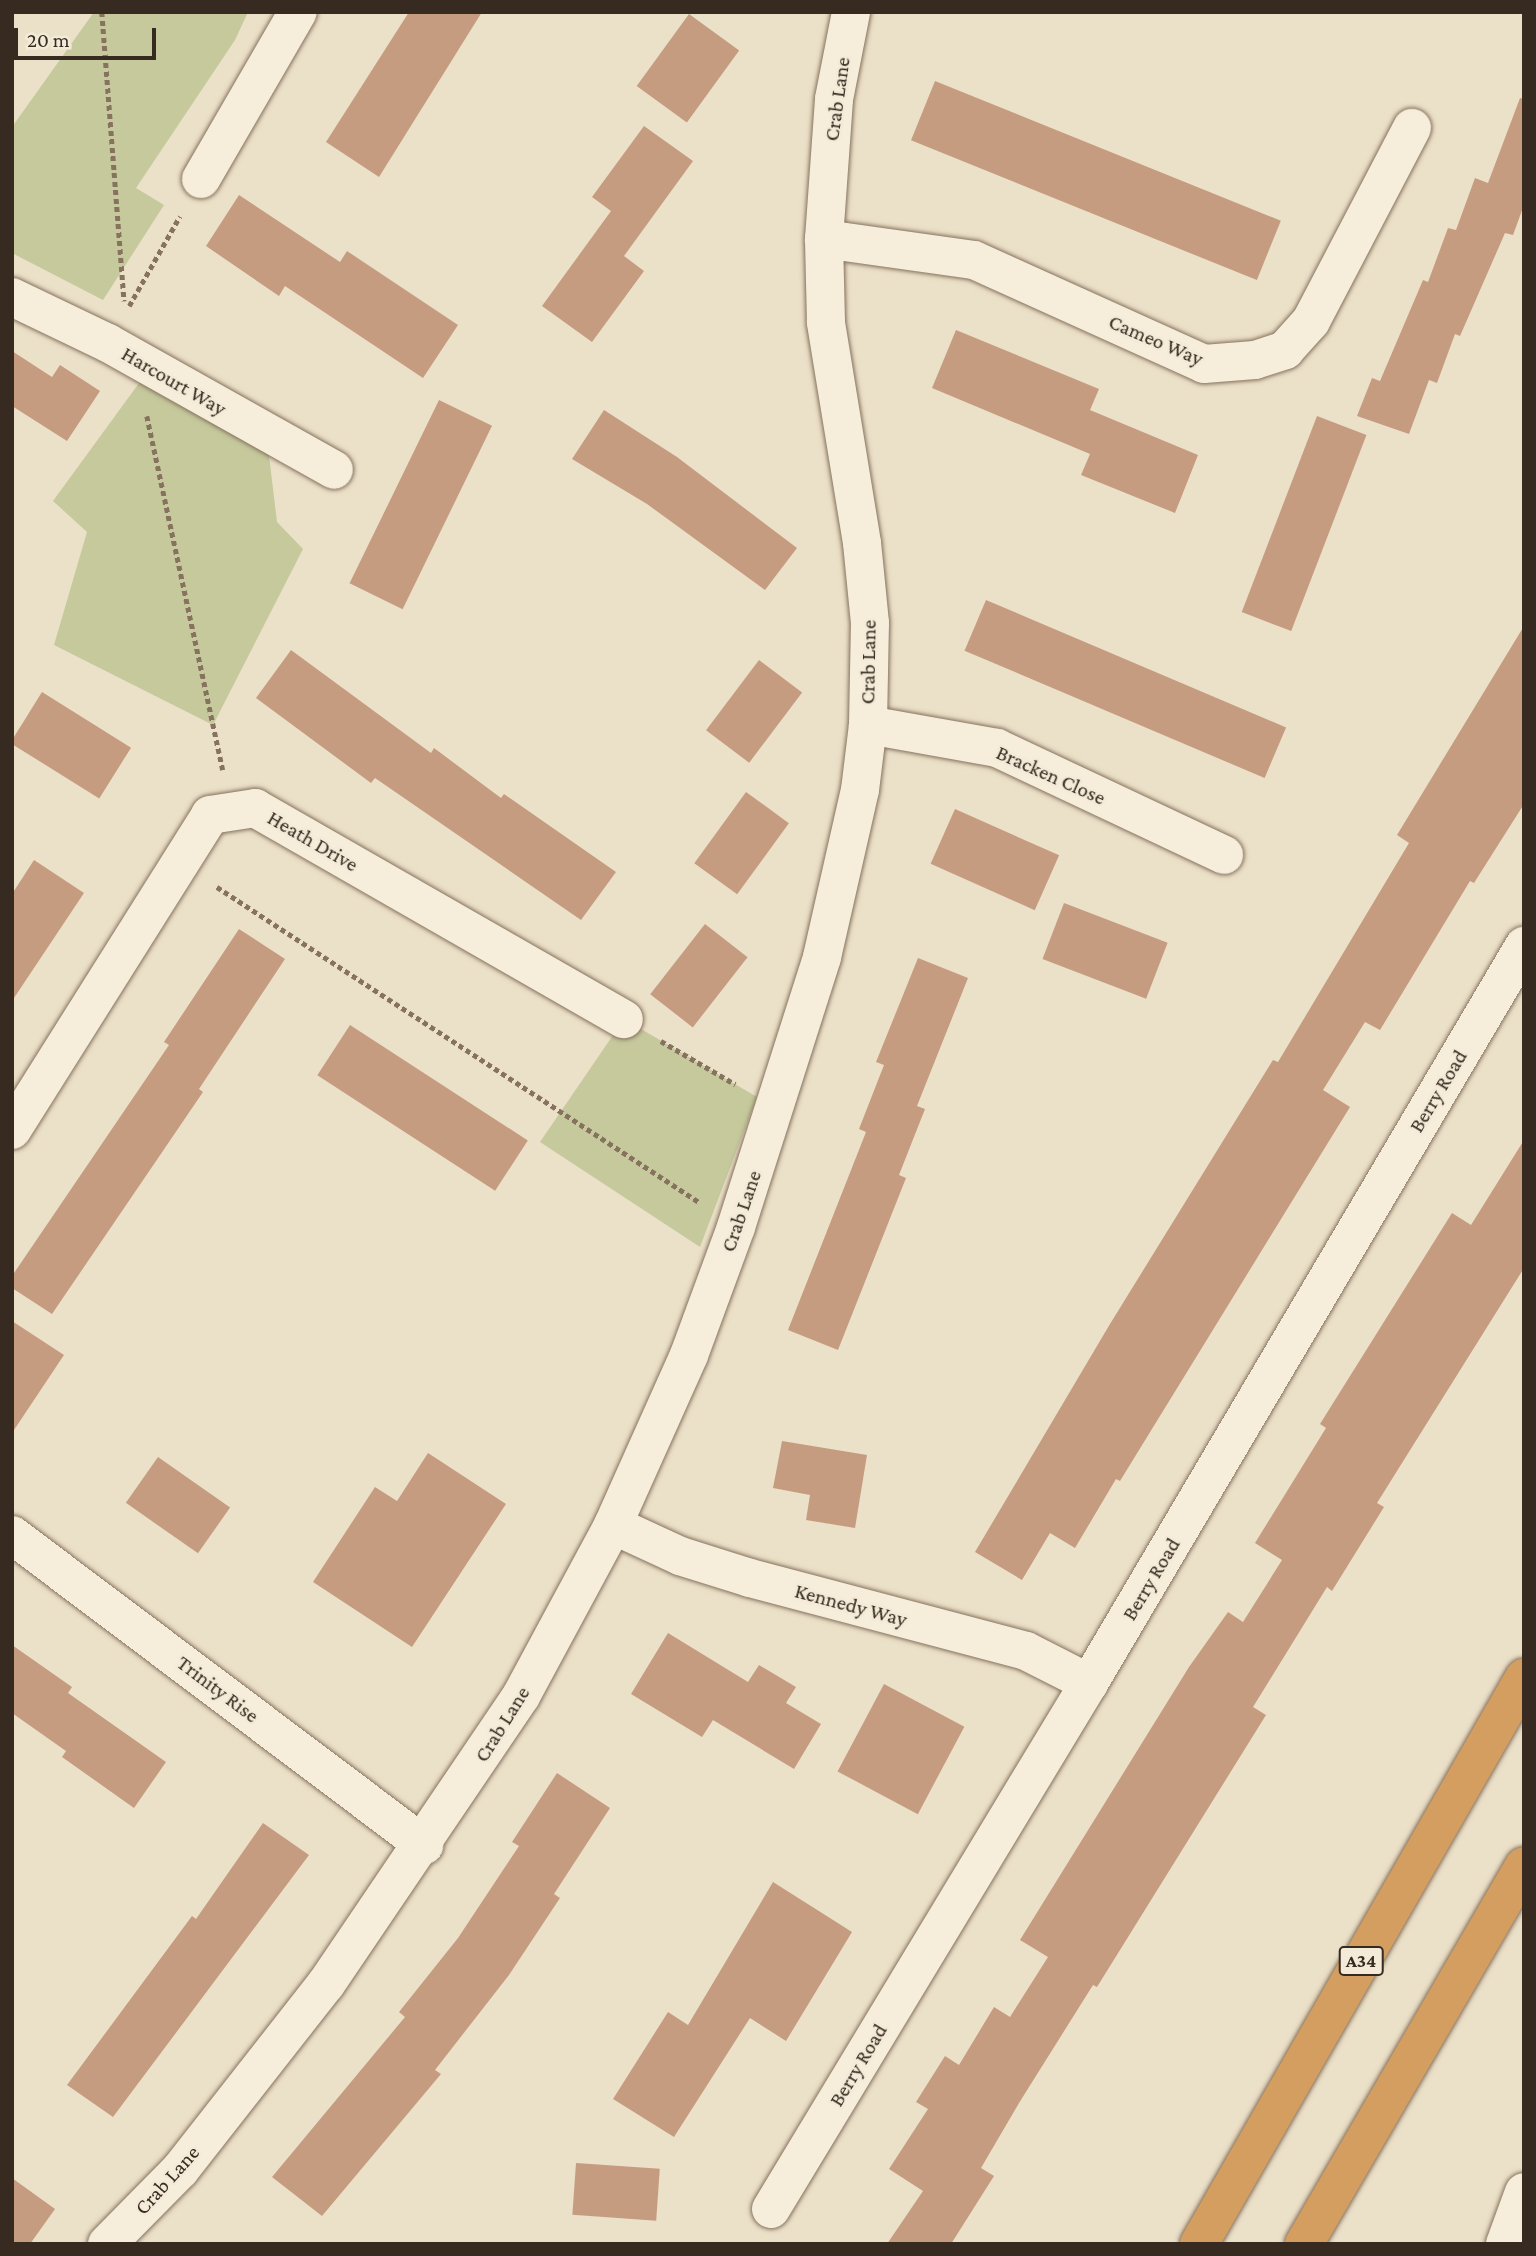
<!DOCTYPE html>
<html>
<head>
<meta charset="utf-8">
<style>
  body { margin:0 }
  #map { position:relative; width:1536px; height:2256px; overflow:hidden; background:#ebe0c8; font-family:"Crimson Pro",serif }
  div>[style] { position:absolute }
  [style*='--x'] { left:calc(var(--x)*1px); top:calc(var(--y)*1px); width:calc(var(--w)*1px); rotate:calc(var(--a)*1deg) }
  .green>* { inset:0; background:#c5c99c }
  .building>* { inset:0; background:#c69c81; transform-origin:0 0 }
  .path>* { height:4.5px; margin-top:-2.25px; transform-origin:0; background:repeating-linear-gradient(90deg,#86725e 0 5px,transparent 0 8.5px) }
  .roads { filter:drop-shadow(0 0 2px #86725e) drop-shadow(0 0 2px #86725e) }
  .minor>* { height:38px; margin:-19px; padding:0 19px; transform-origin:19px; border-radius:19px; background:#f6eedb }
  .highway>* { height:38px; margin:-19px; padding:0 19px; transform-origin:19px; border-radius:19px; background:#d39e60 }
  span { translate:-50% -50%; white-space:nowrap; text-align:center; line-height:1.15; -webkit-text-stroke:5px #f3ead7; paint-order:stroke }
  .shield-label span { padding:2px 5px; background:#f3ead7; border:2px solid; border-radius:5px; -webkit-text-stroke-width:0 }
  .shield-label { font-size:19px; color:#372b21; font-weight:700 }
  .street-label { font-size:21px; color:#372b21 }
  .frame { position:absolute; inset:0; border:14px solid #372b21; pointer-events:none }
  .scale { position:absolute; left:14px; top:28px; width:142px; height:32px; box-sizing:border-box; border:4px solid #372b21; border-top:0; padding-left:9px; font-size:21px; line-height:24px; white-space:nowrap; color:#372b21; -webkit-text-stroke:5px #f3ead7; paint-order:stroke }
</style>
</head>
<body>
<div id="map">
  <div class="green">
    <div style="clip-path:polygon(94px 12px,248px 12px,235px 40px,136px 188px,164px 205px,103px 300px,12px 253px,12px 127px)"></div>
    <div style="clip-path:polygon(142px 379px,268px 447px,277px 522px,303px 549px,213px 725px,54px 645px,87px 532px,53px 501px)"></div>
    <div style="clip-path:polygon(624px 1019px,757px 1097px,700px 1247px,540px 1142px)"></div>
  </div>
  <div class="building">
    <div style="clip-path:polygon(409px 12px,482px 12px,379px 177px,326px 142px)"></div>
    <div style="left:689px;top:14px;width:62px;height:89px;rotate:36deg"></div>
    <div style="left:935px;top:81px;width:373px;height:64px;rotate:22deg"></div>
    <div style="clip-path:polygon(1520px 98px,1524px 99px,1524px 205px,1513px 235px,1505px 233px,1460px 336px,1455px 334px,1437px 383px,1429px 380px,1409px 434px,1357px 416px,1372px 378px,1380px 381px,1423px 280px,1428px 282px,1448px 228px,1456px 230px,1475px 178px,1488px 183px)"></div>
    <div style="clip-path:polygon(644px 126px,693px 161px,624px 256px,644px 271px,592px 342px,542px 306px,611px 211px,592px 197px)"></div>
    <div style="clip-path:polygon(239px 195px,340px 262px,347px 251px,458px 325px,423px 378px,285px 286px,279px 296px,206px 246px)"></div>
    <div style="clip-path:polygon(956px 330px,1099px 389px,1090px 410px,1198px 455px,1175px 513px,1081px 475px,1090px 454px,932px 388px)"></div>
    <div style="clip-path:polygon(12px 351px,52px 377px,60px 365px,100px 391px,67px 441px,12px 406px)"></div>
    <div style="left:439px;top:400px;width:59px;height:204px;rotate:26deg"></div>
    <div style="clip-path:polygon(604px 410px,677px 457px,797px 548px,765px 590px,647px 504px,572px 459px)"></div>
    <div style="left:1317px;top:416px;width:53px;height:210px;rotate:21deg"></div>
    <div style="left:986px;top:600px;width:326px;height:55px;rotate:23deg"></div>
    <div style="clip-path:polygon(1524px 626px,1524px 804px,1474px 883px,1470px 881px,1380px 1030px,1365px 1022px,1323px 1090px,1350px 1107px,1120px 1481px,1116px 1479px,1075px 1548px,1050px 1533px,1022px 1580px,975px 1552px,1110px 1324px,1273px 1060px,1278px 1062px,1409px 843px,1397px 835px)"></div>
    <div style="clip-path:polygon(291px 650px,431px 753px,434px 748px,501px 798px,504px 794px,616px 872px,581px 920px,375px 778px,371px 783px,256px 698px)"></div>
    <div style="left:759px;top:660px;width:54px;height:88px;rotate:37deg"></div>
    <div style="left:42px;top:692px;width:105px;height:60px;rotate:32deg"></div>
    <div style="left:746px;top:792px;width:53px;height:88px;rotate:36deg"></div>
    <div style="left:955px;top:809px;width:114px;height:60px;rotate:24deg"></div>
    <div style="clip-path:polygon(34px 860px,84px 893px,12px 1001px,12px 894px)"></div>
    <div style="left:1064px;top:903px;width:111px;height:60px;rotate:21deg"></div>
    <div style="left:705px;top:924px;width:54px;height:89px;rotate:38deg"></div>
    <div style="clip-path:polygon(239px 929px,285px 959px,199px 1089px,203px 1092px,52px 1314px,12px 1288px,12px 1276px,169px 1045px,164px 1042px)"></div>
    <div style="clip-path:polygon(918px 958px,968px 978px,917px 1106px,925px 1109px,899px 1175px,906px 1178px,838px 1350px,788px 1330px,866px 1132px,859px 1129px,884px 1065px,876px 1062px)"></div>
    <div style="left:350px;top:1025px;width:212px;height:60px;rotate:33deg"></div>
    <div style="clip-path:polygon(1524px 1140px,1524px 1268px,1377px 1503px,1384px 1507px,1332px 1591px,1327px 1587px,1253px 1707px,1266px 1715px,1097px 1987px,1093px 1985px,1019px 2103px,981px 2168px,994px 2176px,951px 2244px,887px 2244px,923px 2191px,889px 2169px,928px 2109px,916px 2102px,945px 2056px,959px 2065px,994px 2007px,1010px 2017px,1048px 1957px,1020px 1940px,1189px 1667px,1228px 1612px,1243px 1622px,1282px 1560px,1255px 1543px,1326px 1428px,1320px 1424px,1452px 1213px,1471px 1225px)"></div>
    <div style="clip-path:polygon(12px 1321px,64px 1355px,12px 1433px)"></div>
    <div style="clip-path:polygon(782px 1441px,867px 1455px,855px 1528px,806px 1520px,810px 1495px,773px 1488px)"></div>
    <div style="clip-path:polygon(428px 1453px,506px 1504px,412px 1647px,313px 1582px,375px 1487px,397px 1501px)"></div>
    <div style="left:158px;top:1457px;width:88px;height:56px;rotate:35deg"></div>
    <div style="clip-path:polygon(668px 1633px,748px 1682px,759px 1665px,796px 1687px,786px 1703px,821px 1724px,794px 1769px,713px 1720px,702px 1737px,631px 1694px)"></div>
    <div style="clip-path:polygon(12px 1645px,72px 1687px,68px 1693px,166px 1762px,134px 1808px,62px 1757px,66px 1751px,12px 1713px)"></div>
    <div style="left:884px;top:1684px;width:91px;height:99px;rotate:28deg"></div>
    <div style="clip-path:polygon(557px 1773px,610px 1808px,554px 1894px,560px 1898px,509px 1975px,435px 2070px,441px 2074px,322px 2216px,272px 2177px,405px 2017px,399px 2012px,458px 1938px,519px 1846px,512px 1842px)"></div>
    <div style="clip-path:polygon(263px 1823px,309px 1855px,113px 2117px,67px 2085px,192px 1916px,196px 1919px)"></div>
    <div style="clip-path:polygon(773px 1882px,852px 1932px,786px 2041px,750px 2018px,674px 2137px,613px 2099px,668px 2012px,688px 2025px)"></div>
    <div style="left:576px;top:2163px;width:84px;height:52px;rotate:4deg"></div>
    <div style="clip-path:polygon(12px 2178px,55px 2209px,30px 2244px,12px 2244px)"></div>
  </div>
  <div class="path">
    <div style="--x:102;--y:12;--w:290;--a:85.6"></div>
    <div style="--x:129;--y:306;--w:103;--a:-60.5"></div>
    <div style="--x:147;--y:416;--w:362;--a:77.9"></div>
    <div style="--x:217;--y:887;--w:576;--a:33.17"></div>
    <div style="--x:661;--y:1041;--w:86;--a:30.2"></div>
  </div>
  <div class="roads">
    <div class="minor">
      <div style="--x:201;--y:179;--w:193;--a:-59.9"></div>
      <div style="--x:824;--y:239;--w:151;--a:8"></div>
      <div style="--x:974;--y:260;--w:252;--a:24.3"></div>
      <div style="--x:1204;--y:364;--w:51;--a:-4.5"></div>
      <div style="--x:1255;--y:360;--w:32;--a:-18"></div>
      <div style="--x:1285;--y:350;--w:39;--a:-48"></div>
      <div style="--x:1311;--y:321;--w:218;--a:-62.4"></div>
      <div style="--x:12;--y:297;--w:106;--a:25.6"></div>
      <div style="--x:108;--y:343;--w:259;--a:29.3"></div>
      <div style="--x:868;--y:725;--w:131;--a:10.1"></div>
      <div style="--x:997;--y:748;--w:251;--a:25.2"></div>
      <div style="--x:12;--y:1130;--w:372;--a:-57.8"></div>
      <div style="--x:210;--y:815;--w:46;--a:-8.8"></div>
      <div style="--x:255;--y:808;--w:425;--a:29.8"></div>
      <div style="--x:613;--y:1525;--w:74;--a:24.8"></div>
      <div style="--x:680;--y:1556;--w:73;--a:17.4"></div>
      <div style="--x:750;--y:1578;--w:285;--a:14.8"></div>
      <div style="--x:1026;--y:1651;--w:71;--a:26.9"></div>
      <div style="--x:12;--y:1535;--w:516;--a:36.96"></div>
      <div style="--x:771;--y:2209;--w:615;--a:-58.84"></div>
      <div style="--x:1089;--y:1683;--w:856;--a:-59.45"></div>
      <div style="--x:107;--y:2244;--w:104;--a:-45.4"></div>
      <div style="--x:180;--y:2170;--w:236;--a:-51.9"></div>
      <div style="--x:326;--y:1984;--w:348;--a:-55.9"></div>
      <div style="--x:521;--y:1696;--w:194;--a:-61.7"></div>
      <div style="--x:613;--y:1525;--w:186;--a:-65.9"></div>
      <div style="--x:689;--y:1355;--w:136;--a:-69.8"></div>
      <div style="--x:736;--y:1227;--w:283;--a:-72.3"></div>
      <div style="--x:822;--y:957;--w:171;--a:-77.2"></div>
      <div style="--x:860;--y:790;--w:65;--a:-83"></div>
      <div style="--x:868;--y:725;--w:102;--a:-88.9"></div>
      <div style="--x:870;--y:623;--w:80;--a:-95.7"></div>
      <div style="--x:862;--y:543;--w:224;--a:-99.3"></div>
      <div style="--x:826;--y:322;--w:83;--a:-91.4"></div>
      <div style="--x:824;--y:239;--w:140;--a:-85.9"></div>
      <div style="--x:834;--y:99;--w:89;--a:-78.9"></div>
      <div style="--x:1505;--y:2244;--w:55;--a:-69.9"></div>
    </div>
    <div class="highway">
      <div style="--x:1199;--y:2244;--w:653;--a:-60.14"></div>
      <div style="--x:1304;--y:2244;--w:437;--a:-59.8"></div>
    </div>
  </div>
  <div class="shield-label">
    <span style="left:1361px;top:1961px">A34</span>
  </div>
  <div class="street-label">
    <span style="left:837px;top:99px;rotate:-82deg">Crab Lane</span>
    <span style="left:1156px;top:340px;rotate:23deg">Cameo Way</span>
    <span style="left:174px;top:381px;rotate:30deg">Harcourt Way</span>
    <span style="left:868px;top:662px;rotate:-89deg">Crab Lane</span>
    <span style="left:1051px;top:775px;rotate:24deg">Bracken Close</span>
    <span style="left:313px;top:841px;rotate:30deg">Heath Drive</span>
    <span style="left:1438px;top:1091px;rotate:-59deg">Berry Road</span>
    <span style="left:741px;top:1211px;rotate:-71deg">Crab Lane</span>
    <span style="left:1151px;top:1579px;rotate:-59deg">Berry Road</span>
    <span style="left:851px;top:1605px;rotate:15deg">Kennedy Way</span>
    <span style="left:218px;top:1689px;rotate:37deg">Trinity Rise</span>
    <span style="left:502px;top:1724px;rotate:-58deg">Crab Lane</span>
    <span style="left:858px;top:2065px;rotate:-59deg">Berry Road</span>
    <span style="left:167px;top:2180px;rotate:-48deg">Crab Lane</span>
  </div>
  <div class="frame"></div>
  <div class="scale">20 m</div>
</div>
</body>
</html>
